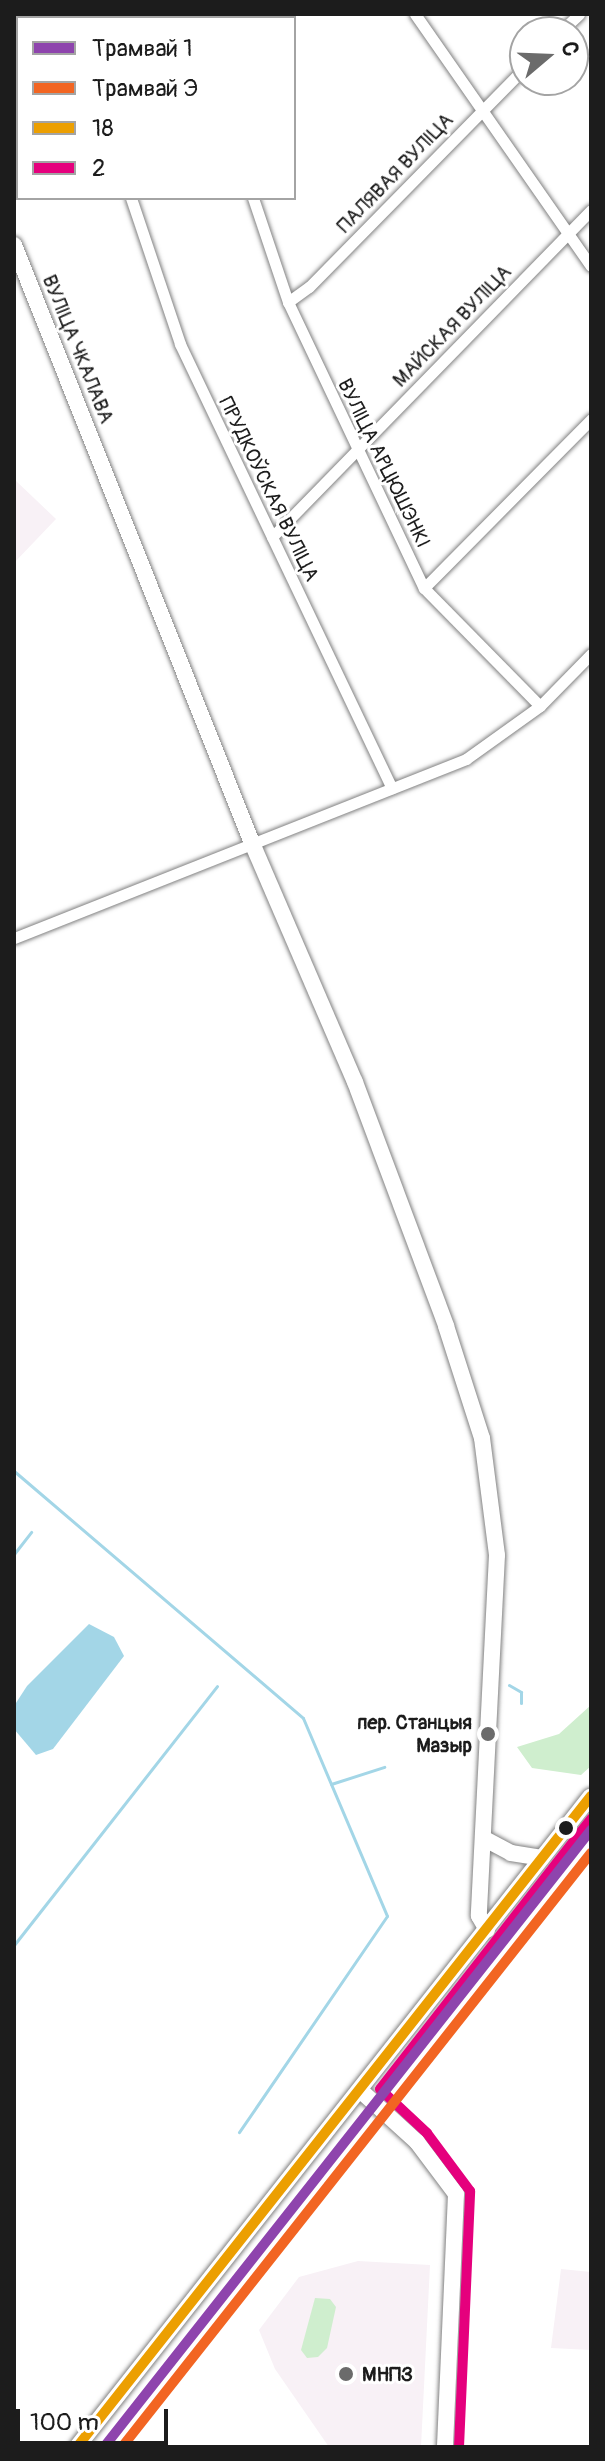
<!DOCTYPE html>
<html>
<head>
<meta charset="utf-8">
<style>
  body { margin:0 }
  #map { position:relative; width:605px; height:2461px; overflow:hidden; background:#fff; font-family:Pangolin,sans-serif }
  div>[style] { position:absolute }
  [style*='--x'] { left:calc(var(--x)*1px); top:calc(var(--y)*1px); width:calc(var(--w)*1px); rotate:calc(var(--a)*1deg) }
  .built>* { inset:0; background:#f8f1f6 }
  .green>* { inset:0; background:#cfeece }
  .water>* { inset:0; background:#a3d6e7 }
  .stream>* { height:3px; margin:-1.5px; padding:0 1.5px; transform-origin:1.5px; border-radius:1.5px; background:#a3d6e7 }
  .roads { filter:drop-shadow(0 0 2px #828282) drop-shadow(0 0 2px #828282) }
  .street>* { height:11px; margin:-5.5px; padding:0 5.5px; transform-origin:5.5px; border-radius:5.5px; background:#fff }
  .secondary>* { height:16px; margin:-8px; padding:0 8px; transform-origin:8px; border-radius:8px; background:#fff }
  .bus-1>* { height:10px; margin:-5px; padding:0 5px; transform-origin:5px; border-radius:5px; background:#ec9f01 }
  .bus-2>* { height:10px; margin:-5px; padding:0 5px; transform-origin:5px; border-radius:5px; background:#e5007d }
  .tram-1>* { height:10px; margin:-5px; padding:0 5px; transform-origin:5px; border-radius:5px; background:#8e44ad }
  .tram-2>* { height:10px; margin:-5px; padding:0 5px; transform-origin:5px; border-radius:5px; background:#f26522 }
  .dots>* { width:22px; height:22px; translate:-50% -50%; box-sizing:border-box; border:4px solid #fff; border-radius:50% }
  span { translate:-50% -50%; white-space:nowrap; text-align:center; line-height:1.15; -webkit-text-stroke:6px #fff; paint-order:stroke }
  .street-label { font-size:20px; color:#1c1c1c }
  .poi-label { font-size:20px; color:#1c1c1c; font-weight:700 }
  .right { translate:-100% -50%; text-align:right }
  .left { translate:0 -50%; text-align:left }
  .frame { position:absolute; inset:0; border:16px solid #1c1c1c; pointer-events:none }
  .legend { position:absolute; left:16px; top:16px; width:280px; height:184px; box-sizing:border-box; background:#fff; border:2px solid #a4a4a4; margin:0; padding:10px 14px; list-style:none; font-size:24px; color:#1c1c1c }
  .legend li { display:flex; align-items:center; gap:16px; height:40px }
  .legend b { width:40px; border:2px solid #a4a4a4 }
  .north { position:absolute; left:509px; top:16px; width:80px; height:80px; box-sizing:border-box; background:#fff; border:2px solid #a4a4a4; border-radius:50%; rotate:71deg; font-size:22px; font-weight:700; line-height:32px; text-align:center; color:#1c1c1c }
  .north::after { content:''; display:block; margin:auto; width:28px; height:36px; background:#6b6b6b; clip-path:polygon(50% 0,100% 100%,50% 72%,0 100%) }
  .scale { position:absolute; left:16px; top:2409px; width:152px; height:36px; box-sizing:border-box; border:4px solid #1c1c1c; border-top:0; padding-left:10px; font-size:24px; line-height:28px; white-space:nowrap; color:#1c1c1c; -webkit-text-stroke:6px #fff; paint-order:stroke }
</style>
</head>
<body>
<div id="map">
  <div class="built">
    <div style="clip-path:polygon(14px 479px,56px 519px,14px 563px)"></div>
    <div style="clip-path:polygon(591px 2176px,591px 2350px,551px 2348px,561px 2269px,591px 2272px)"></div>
    <div style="clip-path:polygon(358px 2261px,430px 2265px,421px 2447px,329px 2447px,275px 2369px,259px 2330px,299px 2277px)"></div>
  </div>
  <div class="green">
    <div style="clip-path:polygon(591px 1705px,591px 1766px,581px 1775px,532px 1768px,517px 1747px,559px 1734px)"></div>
    <div style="clip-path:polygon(315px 2298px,330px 2299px,336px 2307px,327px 2348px,318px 2357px,307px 2358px,301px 2350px)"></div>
  </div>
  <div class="water">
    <div style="clip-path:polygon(89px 1624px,114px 1637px,124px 1656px,53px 1749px,36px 1755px,14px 1729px,14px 1706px,27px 1686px)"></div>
  </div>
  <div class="stream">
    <div style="--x:14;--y:1471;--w:380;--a:40.5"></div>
    <div style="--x:303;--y:1718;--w:215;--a:67"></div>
    <div style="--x:387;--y:1916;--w:262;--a:124.4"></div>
    <div style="--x:14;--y:1554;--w:28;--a:-52"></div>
    <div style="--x:509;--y:1685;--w:14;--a:30"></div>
    <div style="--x:521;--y:1692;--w:11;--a:90"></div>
    <div style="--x:331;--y:1784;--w:56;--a:-17.8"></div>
    <div style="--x:14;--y:1945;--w:329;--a:-51.9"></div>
  </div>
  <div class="roads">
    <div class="street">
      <div style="--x:415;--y:14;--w:307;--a:55.1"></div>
      <div style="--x:173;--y:18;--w:15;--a:-16"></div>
      <div style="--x:560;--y:32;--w:26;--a:-43"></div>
      <div style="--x:14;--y:69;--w:4;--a:-27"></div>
      <div style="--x:131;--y:198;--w:154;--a:71.4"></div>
      <div style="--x:180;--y:344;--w:492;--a:64.5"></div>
      <div style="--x:253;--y:198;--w:110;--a:71.4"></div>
      <div style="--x:288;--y:302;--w:317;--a:64.6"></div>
      <div style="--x:424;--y:588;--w:165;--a:45.5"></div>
      <div style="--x:288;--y:302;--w:26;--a:-36"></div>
      <div style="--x:309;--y:287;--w:308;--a:-45.5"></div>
      <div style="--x:272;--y:537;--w:457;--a:-45.7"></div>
      <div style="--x:424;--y:588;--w:238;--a:-45.3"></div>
      <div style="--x:14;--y:938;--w:486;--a:-21.6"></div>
      <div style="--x:466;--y:759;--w:91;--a:-35.6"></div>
      <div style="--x:540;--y:706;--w:73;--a:-45.6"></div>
    </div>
    <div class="secondary">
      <div style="--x:14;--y:245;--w:644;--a:68.3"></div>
      <div style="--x:252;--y:843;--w:260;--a:66.7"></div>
      <div style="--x:355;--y:1082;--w:260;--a:69.5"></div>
      <div style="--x:446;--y:1326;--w:118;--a:72.2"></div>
      <div style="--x:482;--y:1438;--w:118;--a:82.7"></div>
      <div style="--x:497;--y:1555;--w:361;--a:92.9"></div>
      <div style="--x:479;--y:1916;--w:16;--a:60"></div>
      <div style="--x:483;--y:1838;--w:32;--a:28"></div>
      <div style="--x:511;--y:1853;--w:31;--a:9"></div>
      <div style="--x:361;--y:2091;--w:76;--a:42.3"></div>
      <div style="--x:417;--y:2142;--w:65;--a:53.1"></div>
      <div style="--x:456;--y:2194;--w:253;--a:92.5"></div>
      <div style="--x:77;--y:2447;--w:829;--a:-51.71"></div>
    </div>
  </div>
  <div class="bus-1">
    <div style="--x:77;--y:2447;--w:829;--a:-51.71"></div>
  </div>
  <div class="bus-2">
    <div style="--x:459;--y:2447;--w:256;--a:-87.5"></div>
    <div style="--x:470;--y:2191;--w:72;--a:-126.6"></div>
    <div style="--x:427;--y:2133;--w:64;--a:-136.9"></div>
    <div style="--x:380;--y:2089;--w:343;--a:-52"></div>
  </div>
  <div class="tram-1">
    <div style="--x:104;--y:2447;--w:786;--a:-51.72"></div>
  </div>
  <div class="tram-2">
    <div style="--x:122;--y:2447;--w:757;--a:-51.71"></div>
  </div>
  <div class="dots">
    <div style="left:488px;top:1734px;background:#6b6b6b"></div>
    <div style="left:566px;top:1828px;background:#1c1c1c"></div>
    <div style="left:346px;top:2374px;background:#6b6b6b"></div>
  </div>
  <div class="street-label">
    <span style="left:395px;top:173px;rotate:-46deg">ПАЛЯВАЯ ВУЛІЦА</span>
    <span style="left:452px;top:326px;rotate:-46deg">МАЙСКАЯ ВУЛІЦА</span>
    <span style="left:78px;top:349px;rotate:68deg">ВУЛІЦА ЧКАЛАВА</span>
    <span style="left:384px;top:463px;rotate:64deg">ВУЛІЦА АРЦЮШЭНКІ</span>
    <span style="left:269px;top:489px;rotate:64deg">ПРУДКОЎСКАЯ ВУЛІЦА</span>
  </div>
  <div class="poi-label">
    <span class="right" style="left:472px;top:1734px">пер. Станцыя<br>Мазыр</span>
    <span class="left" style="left:362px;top:2374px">МНПЗ</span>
  </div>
  <div class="frame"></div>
  <ul class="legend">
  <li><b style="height:10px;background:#8e44ad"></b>Трамвай 1</li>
  <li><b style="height:10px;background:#f26522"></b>Трамвай Э</li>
  <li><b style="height:10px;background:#ec9f01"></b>18</li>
  <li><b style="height:10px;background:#e5007d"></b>2</li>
  </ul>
  <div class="north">С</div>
  <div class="scale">100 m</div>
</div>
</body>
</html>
